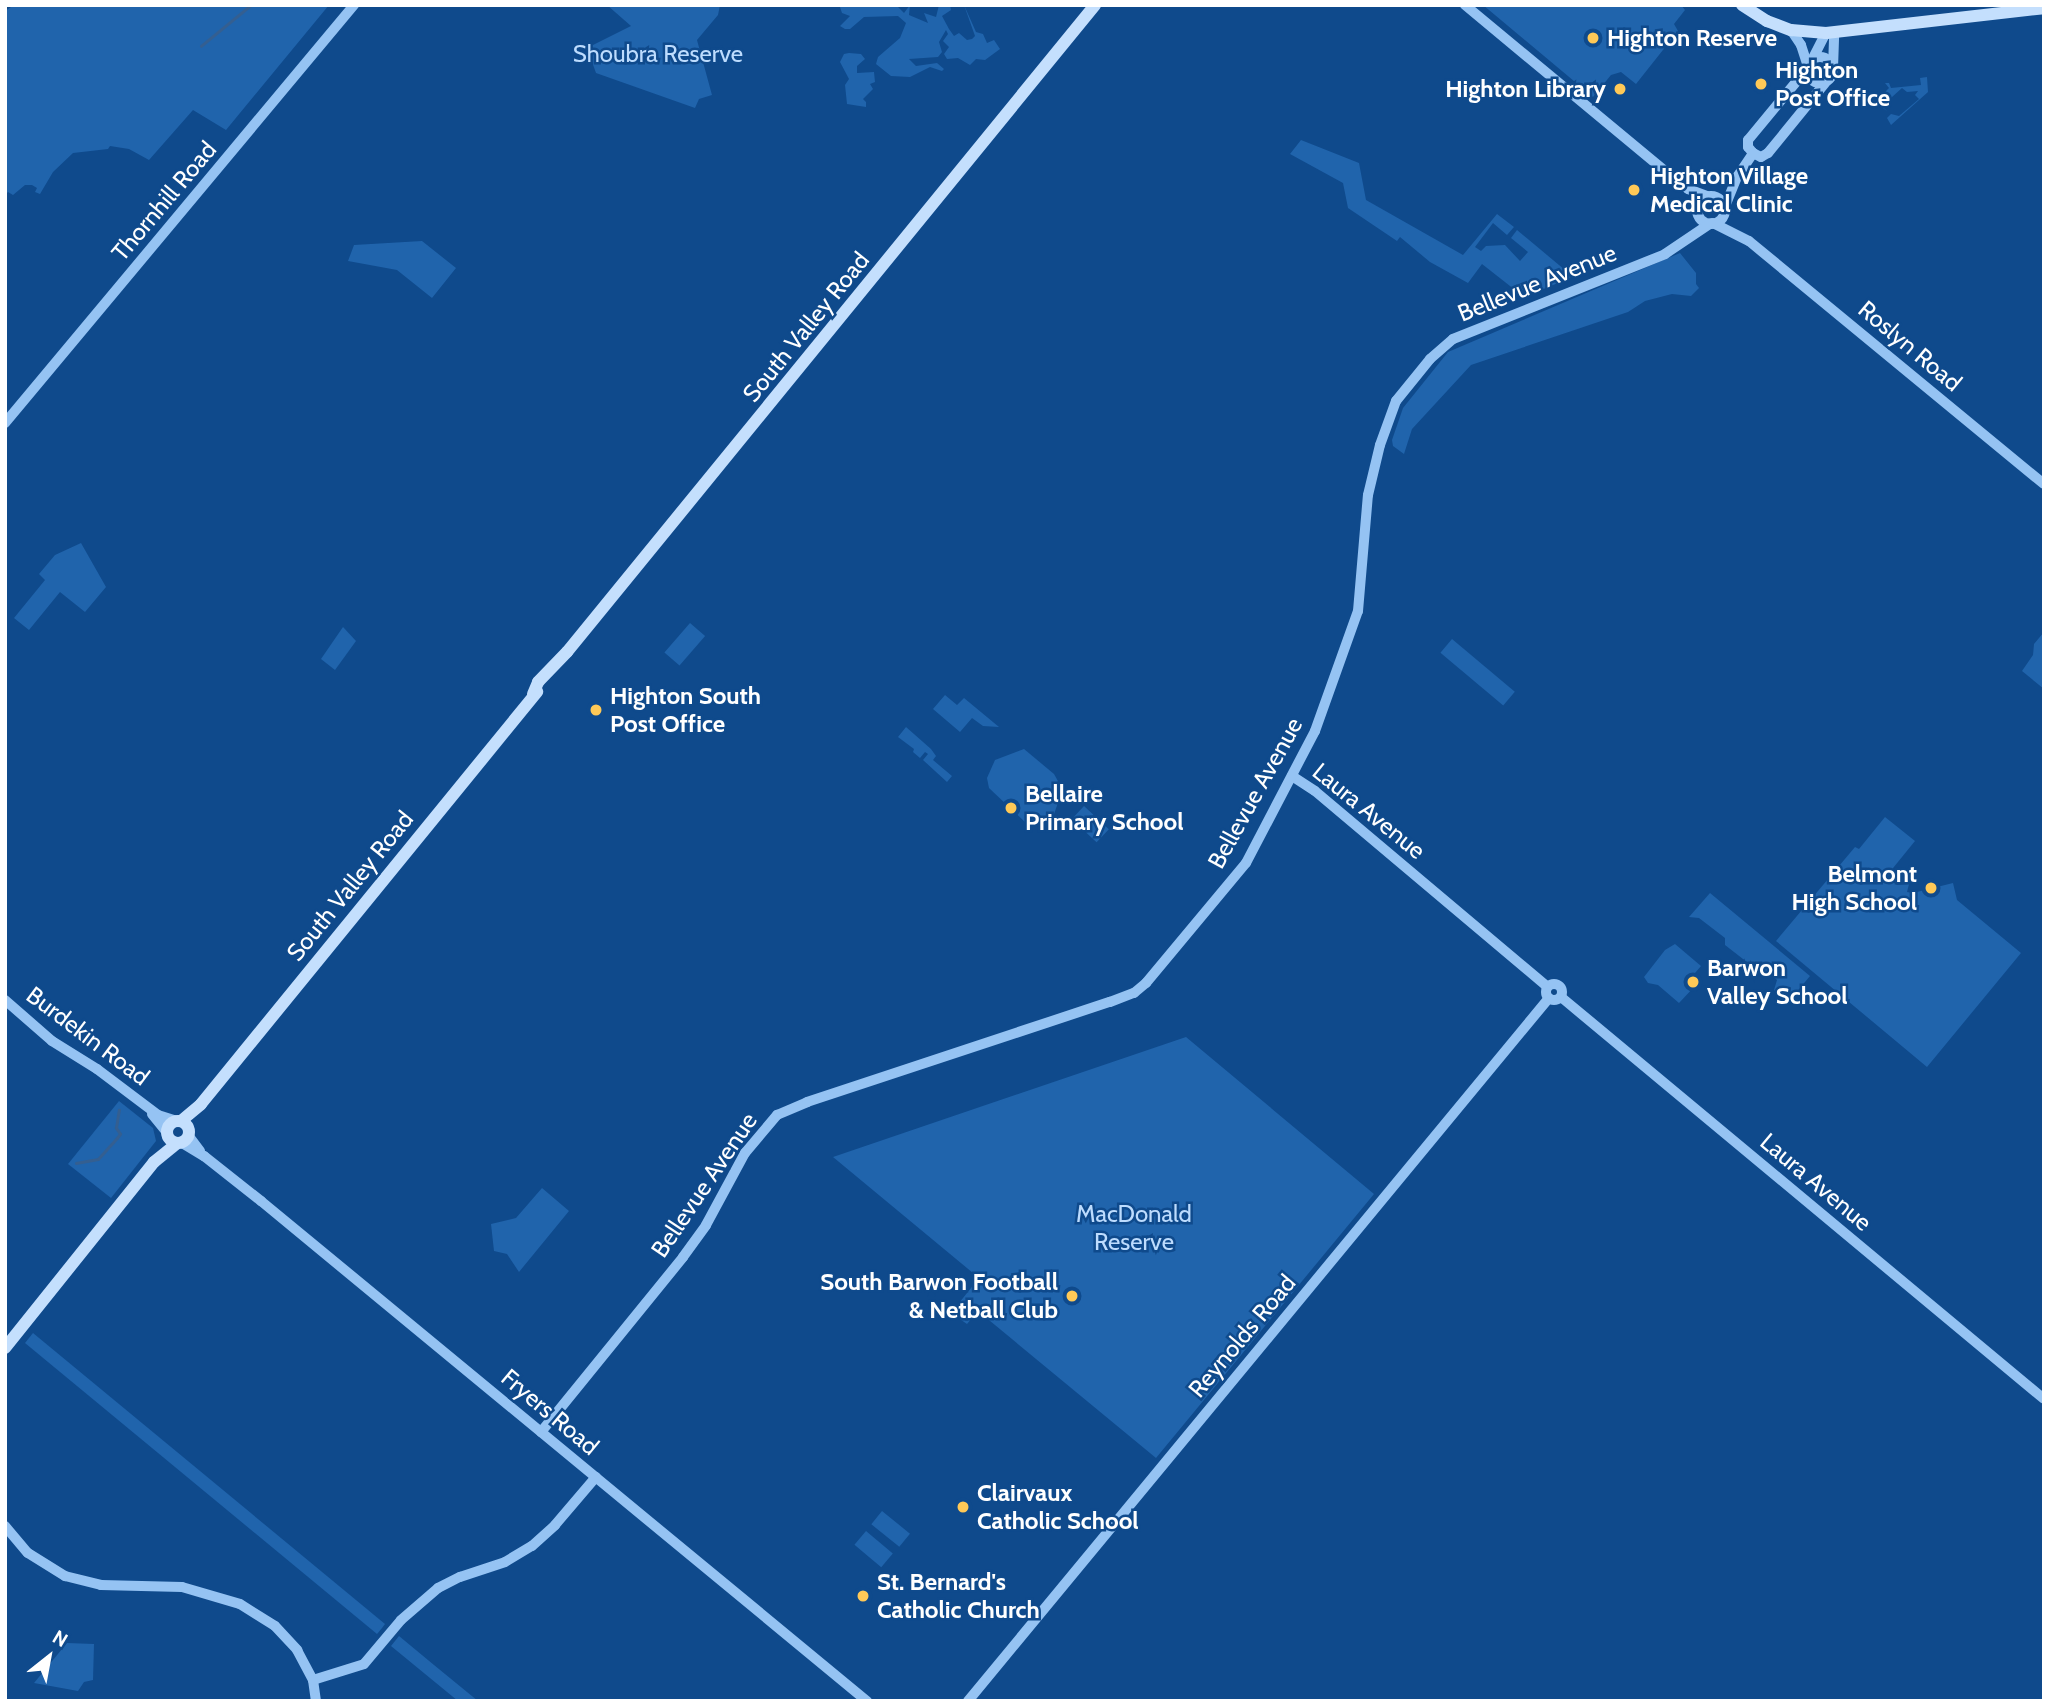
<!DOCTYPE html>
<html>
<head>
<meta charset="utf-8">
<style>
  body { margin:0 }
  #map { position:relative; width:2049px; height:1706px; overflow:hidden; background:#0f4a8c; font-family:Cabin,sans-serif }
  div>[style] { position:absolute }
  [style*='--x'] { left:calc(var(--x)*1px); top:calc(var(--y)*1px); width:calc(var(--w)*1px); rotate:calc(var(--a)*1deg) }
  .green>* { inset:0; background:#2064ac; transform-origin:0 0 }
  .stream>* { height:2.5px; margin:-1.25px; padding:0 1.25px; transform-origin:1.25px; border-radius:1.25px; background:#345f91 }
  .tertiary>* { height:10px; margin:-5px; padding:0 5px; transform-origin:5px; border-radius:5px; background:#95c3f3 }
  .tertiary>.ring { margin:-5px; padding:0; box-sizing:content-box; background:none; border:10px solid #95c3f3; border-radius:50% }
  .secondary>* { height:12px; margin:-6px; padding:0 6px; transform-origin:6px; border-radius:6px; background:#c4dffd }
  .secondary>.ring { margin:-6px; padding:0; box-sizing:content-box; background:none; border:12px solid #c4dffd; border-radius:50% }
  .dots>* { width:19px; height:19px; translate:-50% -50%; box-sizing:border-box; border:4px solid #0f4a8c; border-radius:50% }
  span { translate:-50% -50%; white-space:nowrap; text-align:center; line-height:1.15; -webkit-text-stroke:5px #0f4a8c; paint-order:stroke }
  .poi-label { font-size:24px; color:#fff; font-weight:700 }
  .left { translate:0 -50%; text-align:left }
  .right { translate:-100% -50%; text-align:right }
  .park-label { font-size:24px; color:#bddcfe }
  .street-label { font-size:24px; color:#fff }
  .frame { position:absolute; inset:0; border:7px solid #fff; pointer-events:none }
  .north { position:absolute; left:14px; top:1622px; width:70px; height:70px; -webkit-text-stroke:5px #0f4a8c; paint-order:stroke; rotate:31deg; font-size:19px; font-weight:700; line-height:28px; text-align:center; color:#fff }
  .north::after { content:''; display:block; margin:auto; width:24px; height:32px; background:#fff; clip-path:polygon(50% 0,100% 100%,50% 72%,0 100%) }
</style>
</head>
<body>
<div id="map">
  <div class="green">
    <div style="clip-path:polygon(14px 5px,329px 5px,226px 130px,193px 110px,149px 160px,129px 149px,110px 146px,108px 149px,73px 153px,53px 172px,40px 194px,35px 192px,37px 188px,32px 185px,25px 185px,13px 195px,8px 192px,5px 195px,5px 11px)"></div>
    <div style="clip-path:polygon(607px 5px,720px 5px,718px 15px,697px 40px,712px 95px,699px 99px,695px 108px,596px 73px,587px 48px,631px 26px)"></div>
    <div style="clip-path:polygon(843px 5px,896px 5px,904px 13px,910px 5px,909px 15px,928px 23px,924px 13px,936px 17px,939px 5px,950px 5px,951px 10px,942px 16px,949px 29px,954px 36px,959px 33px,967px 40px,972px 39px,975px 36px,964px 5px,976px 32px,983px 34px,987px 43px,994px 40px,1000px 49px,985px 60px,976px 59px,970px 65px,958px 58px,947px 59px,944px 54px,949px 47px,943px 41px,948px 34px,946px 30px,939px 42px,942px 52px,938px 57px,909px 59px,916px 66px,937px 63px,944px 69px,942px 71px,930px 67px,910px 77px,891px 76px,876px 64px,878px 57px,900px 38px,906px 23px,898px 16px,864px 17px,850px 29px,845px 29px,840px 26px,850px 16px,842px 13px,840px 7px)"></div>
    <div style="clip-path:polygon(1483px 5px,1681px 5px,1685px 10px,1674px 24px,1678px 31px,1636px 84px,1621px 72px,1611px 75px,1593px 97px)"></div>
    <div style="clip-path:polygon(849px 53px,861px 54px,865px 59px,857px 66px,857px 73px,874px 72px,875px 82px,870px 84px,873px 89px,863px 99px,866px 102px,866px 107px,847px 104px,845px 85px,849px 79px,840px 62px,844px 54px)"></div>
    <div style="clip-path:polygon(1927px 77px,1928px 92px,1891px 125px,1887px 118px,1891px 114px,1899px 116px,1919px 99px,1915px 95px,1918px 91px,1907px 92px,1902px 88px,1882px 106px,1887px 111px,1872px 100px,1877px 102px,1887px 90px,1889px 88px,1885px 83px,1889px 83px,1891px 88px,1921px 85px,1920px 78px)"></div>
    <div style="clip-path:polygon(1301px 140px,1359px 163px,1366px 200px,1463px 255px,1497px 214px,1514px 227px,1507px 235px,1493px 223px,1475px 247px,1481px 251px,1486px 246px,1505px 245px,1520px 261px,1528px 252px,1511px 238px,1517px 230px,1571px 275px,1570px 278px,1524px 297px,1482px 264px,1468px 283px,1430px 262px,1400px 237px,1397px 241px,1348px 208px,1343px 183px,1290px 154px)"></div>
    <div style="clip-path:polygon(422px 241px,456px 268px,432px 298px,397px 270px,348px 261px,354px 245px)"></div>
    <div style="clip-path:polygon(1680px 253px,1696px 273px,1696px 284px,1699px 288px,1691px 296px,1672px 294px,1645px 301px,1628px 312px,1471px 365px,1412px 429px,1404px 454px,1393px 446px,1392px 440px,1403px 408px,1448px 352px)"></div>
    <div style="clip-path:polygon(81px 543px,106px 587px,85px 612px,60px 592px,29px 630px,14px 618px,45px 580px,39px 574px,55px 555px)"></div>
    <div style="left:690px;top:623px;width:20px;height:39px;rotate:41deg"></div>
    <div style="clip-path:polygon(343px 627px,356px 641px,335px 670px,321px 659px)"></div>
    <div style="clip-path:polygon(2044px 632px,2044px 689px,2022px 671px,2033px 655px,2034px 644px)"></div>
    <div style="left:1452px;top:639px;width:82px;height:18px;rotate:40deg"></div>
    <div style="clip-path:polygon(945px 695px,957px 705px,964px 698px,999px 727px,983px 726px,972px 718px,960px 732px,933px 709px)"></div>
    <div style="clip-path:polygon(906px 727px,931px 749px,936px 756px,933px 760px,952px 776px,947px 782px,923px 760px,928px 754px,925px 752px,920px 758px,913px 752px,914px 749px,898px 737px)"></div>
    <div style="clip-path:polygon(1024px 749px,1054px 774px,1059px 783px,1060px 797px,1054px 814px,1044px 823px,1035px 825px,1026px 823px,989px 788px,987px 778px,995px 760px)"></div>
    <div style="left:1084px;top:806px;width:34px;height:18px;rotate:43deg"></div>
    <div style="clip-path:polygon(1885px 817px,1915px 841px,1889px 873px,1886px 883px,1892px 881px,1897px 885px,1909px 884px,1907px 892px,1913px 893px,1953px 883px,1957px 900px,2021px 953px,1927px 1067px,1776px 941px,1855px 847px,1859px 849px)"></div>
    <div style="clip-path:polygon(1710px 893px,1810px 976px,1785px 1006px,1781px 1003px,1781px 996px,1774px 990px,1777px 980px,1769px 972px,1752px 966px,1725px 945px,1725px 938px,1699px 918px,1689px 917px)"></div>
    <div style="clip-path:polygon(1675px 944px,1701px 966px,1689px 980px,1695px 986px,1679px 1003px,1658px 985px,1648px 983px,1644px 977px,1665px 950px)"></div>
    <div style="clip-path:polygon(1186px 1037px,1374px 1194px,1156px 1458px,978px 1311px,967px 1324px,951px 1313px,979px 1278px,833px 1157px)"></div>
    <div style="clip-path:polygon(119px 1101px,153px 1128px,156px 1141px,111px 1198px,68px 1164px)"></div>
    <div style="clip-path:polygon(542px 1188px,569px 1211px,519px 1272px,507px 1254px,494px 1251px,491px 1224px,516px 1218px)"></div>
    <div style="clip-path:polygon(33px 1333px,385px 1624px,382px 1628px,377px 1634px,25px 1343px)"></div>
    <div style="left:882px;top:1511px;width:36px;height:17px;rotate:39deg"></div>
    <div style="left:866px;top:1531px;width:35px;height:18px;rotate:40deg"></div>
    <div style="clip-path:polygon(399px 1636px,434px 1665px,478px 1701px,458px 1701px,391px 1646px)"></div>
    <div style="clip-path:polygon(67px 1643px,94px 1644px,93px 1680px,84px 1682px,78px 1691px,34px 1683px)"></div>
  </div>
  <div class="stream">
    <div style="--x:201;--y:46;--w:65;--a:-39.4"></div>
    <div style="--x:76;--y:1163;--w:22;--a:-10"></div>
    <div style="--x:98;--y:1159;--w:28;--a:-48"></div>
    <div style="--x:117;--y:1138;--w:5;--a:-53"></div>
    <div style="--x:120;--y:1134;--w:7;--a:-124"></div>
    <div style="--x:116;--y:1128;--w:18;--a:-81"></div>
  </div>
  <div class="tertiary">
    <div style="--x:1465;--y:5;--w:268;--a:39.7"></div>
    <div style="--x:1671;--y:176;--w:21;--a:37"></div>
    <div style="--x:1688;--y:189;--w:20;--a:20"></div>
    <div style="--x:1791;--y:30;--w:18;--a:56"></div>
    <div style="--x:1801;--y:45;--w:22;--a:72"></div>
    <div class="ring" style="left:1807px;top:57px;width:16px;height:16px"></div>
    <div style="--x:1812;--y:60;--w:30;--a:-63"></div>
    <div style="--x:1833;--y:68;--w:35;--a:-88"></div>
    <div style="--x:1806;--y:70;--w:91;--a:129.6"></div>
    <div style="--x:1748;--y:140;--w:7;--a:90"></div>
    <div style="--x:1748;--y:147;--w:8;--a:50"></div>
    <div style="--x:1753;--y:153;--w:9;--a:27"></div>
    <div style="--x:1761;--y:157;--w:8;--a:-30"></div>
    <div style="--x:1768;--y:153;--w:90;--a:-50.8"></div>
    <div class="ring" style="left:1697px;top:196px;width:18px;height:18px"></div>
    <div style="--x:1724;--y:209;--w:35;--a:-68"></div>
    <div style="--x:1737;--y:177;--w:29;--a:-56"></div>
    <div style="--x:1713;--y:223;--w:40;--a:26.6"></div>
    <div style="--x:1749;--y:241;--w:382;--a:39.5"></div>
    <div style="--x:5;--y:423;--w:545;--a:-50.14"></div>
    <div style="--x:1292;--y:776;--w:27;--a:33"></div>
    <div style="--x:1315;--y:791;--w:304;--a:40.1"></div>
    <div class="ring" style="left:1546px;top:984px;width:6px;height:6px"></div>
    <div style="--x:1561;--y:997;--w:628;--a:39.77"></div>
    <div style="--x:5;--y:1000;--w:62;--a:41.1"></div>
    <div style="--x:52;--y:1041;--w:53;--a:31.9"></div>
    <div style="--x:97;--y:1069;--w:76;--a:37"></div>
    <div style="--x:158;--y:1115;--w:19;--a:18"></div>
    <div style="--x:152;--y:1114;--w:22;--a:51"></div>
    <div style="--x:188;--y:1135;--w:20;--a:53"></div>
    <div style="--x:182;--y:1143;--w:26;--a:31"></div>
    <div style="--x:204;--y:1156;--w:73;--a:38.3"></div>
    <div style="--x:261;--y:1201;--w:786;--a:39.53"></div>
    <div style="--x:541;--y:1432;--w:225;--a:-50.9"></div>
    <div style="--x:683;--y:1257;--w:39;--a:-54"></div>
    <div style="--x:706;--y:1225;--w:82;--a:-61.6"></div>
    <div style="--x:745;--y:1153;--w:50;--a:-49.9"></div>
    <div style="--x:777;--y:1115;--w:33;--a:-23"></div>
    <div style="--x:807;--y:1102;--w:319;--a:-18.3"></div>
    <div style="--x:1110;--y:1002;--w:26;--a:-21"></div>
    <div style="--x:1134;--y:993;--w:16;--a:-40"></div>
    <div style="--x:1146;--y:983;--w:156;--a:-50.2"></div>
    <div style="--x:1246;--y:863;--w:149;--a:-62.4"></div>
    <div style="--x:1315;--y:731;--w:127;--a:-70.3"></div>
    <div style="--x:1358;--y:611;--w:116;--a:-85.1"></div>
    <div style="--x:1368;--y:495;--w:51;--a:-76.5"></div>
    <div style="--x:1380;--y:445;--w:47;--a:-70"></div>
    <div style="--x:1396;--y:401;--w:54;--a:-51"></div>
    <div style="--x:1430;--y:359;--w:30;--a:-41"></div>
    <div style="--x:1453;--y:339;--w:228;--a:-21.8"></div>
    <div style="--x:1665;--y:254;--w:55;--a:-34"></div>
    <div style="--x:5;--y:1526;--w:35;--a:50"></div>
    <div style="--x:28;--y:1553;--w:44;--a:31.9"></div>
    <div style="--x:65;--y:1576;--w:37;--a:14"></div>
    <div style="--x:101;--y:1585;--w:81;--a:1.4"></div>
    <div style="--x:182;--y:1587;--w:60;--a:16.3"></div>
    <div style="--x:240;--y:1604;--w:41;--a:32.2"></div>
    <div style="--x:275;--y:1626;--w:33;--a:47"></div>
    <div style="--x:297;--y:1650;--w:34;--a:62"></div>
    <div style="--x:313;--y:1680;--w:21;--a:82"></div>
    <div style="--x:313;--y:1680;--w:53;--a:-17.4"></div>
    <div style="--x:364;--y:1664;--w:57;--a:-49.9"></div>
    <div style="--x:401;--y:1620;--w:49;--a:-40.9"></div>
    <div style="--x:438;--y:1588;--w:25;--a:-27"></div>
    <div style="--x:460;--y:1577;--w:47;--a:-18.4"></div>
    <div style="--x:505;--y:1562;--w:31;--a:-31"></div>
    <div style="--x:532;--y:1546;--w:31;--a:-42"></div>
    <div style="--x:555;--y:1525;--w:63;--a:-49.5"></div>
    <div style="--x:968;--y:1701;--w:912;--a:-50.43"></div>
  </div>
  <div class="secondary">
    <div style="--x:1742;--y:5;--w:30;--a:33"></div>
    <div style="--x:1767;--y:21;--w:26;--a:21"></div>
    <div style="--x:1791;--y:30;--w:35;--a:5"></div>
    <div style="--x:1826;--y:33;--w:219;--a:-6.5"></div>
    <div style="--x:533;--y:694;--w:13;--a:-67"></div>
    <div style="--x:538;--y:682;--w:42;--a:-46"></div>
    <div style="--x:567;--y:652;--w:835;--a:-50.78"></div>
    <div class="ring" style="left:167px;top:1121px;width:10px;height:10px"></div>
    <div style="--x:181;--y:1121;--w:26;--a:-40"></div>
    <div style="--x:201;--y:1104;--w:532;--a:-50.8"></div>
    <div style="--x:5;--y:1348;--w:238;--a:-51.3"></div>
    <div style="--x:154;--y:1162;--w:28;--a:-39"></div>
  </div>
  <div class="dots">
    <div style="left:1593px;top:38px;background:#ffc957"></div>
    <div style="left:1761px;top:84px;background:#ffc957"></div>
    <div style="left:1620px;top:89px;background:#ffc957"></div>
    <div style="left:1634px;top:190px;background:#ffc957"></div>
    <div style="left:596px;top:710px;background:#ffc957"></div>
    <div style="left:1011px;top:808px;background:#ffc957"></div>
    <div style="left:1931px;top:888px;background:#ffc957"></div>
    <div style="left:1693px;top:982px;background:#ffc957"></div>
    <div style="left:1072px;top:1296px;background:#ffc957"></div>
    <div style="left:963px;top:1507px;background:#ffc957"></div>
    <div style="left:863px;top:1596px;background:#ffc957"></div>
  </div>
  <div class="poi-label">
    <span class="left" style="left:1607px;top:38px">Highton Reserve</span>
    <span class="left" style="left:1775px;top:84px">Highton<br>Post Office</span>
    <span class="right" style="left:1606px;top:89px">Highton Library</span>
    <span class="left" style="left:1650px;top:190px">Highton Village<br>Medical Clinic</span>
    <span class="left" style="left:610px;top:710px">Highton South<br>Post Office</span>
    <span class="left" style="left:1025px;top:808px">Bellaire<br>Primary School</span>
    <span class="right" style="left:1917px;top:888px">Belmont<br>High School</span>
    <span class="left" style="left:1707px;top:982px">Barwon<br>Valley School</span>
    <span class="right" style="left:1058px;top:1296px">South Barwon Football<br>&amp; Netball Club</span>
    <span class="left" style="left:977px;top:1507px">Clairvaux<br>Catholic School</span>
    <span class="left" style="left:877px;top:1596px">St. Bernard's<br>Catholic Church</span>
  </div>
  <div class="park-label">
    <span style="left:658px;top:54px">Shoubra Reserve</span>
    <span style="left:1134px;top:1228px">MacDonald<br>Reserve</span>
  </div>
  <div class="street-label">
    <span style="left:164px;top:201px;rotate:-50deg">Thornhill Road</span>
    <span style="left:1537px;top:283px;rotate:-22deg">Bellevue Avenue</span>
    <span style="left:806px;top:327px;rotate:-51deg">South Valley Road</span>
    <span style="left:1910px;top:346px;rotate:40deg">Roslyn Road</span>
    <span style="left:1255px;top:793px;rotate:-61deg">Bellevue Avenue</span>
    <span style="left:1369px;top:811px;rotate:39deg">Laura Avenue</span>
    <span style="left:350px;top:886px;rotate:-51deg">South Valley Road</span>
    <span style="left:88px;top:1036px;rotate:37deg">Burdekin Road</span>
    <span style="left:1816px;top:1182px;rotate:40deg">Laura Avenue</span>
    <span style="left:704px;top:1185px;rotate:-56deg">Bellevue Avenue</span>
    <span style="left:1242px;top:1336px;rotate:-50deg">Reynolds Road</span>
    <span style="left:550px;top:1412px;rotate:40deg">Fryers Road</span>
  </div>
  <div class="frame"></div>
  <div class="north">N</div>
</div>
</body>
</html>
